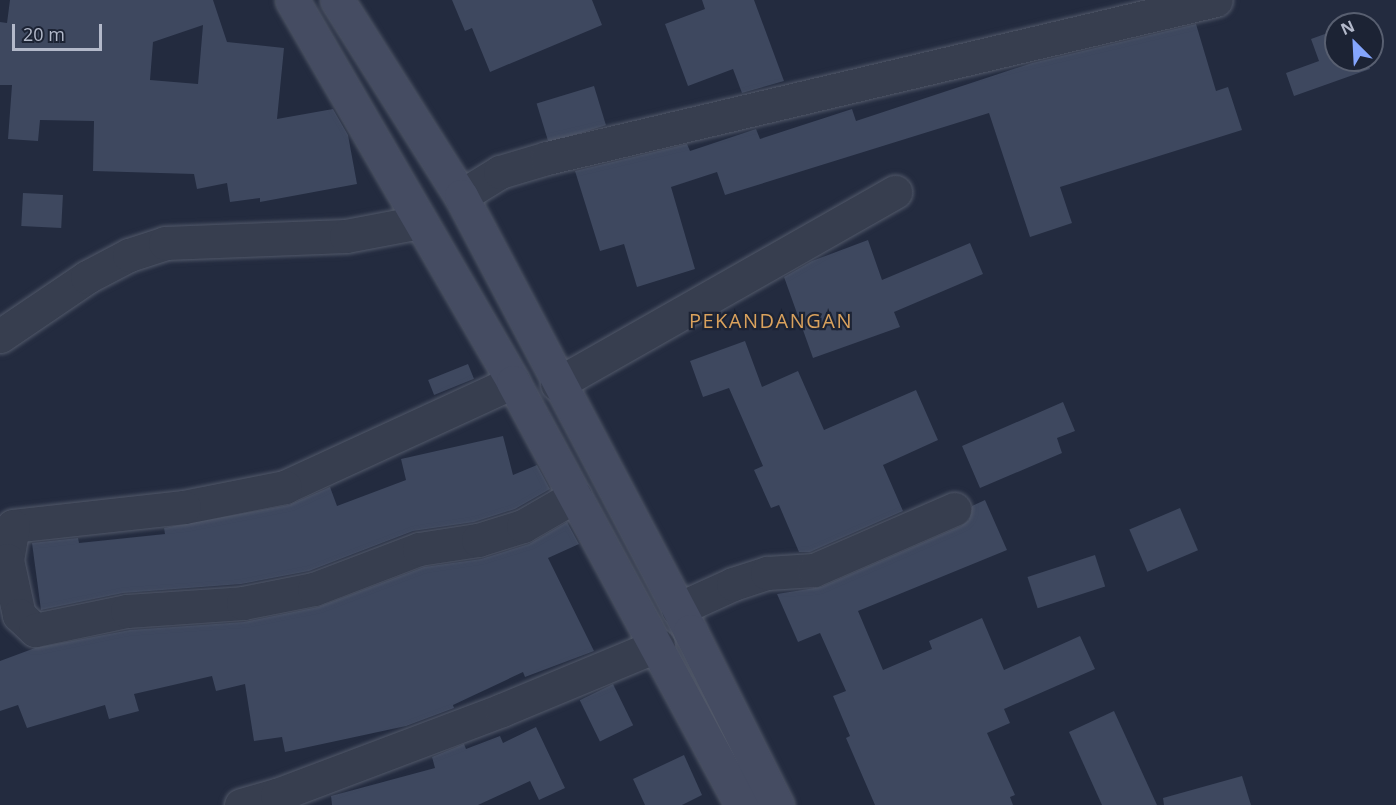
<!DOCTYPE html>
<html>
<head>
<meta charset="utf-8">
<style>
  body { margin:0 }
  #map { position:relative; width:1396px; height:805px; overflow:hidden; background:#232b3f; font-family:"Open Sans",sans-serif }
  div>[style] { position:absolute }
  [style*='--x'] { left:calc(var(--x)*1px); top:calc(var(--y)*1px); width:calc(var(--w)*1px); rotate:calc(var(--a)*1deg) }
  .building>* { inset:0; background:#3e485f; transform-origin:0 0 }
  .roads { filter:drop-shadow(0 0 2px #52596a) drop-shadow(0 0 2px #52596a) }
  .minor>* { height:33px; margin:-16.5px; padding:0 16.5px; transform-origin:16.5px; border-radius:16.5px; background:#373e4f }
  .secondary>* { height:33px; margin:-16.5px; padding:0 16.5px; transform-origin:16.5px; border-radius:16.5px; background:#454c62 }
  span { translate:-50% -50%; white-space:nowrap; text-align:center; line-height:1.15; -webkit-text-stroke:4.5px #1c2334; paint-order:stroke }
  .quarter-label { font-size:20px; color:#daa25d; letter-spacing:1.5px }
  .north { position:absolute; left:1324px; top:12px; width:60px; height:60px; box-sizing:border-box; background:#1c2334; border:2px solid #585f70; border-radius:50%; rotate:336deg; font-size:16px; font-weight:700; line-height:24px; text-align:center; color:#b3b9ca }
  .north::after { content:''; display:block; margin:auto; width:21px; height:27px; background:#84a5fd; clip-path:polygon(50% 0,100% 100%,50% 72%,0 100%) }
  .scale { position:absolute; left:12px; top:24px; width:90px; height:27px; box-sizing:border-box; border:3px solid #b3b9ca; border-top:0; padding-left:8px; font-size:18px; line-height:21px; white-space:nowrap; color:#b3b9ca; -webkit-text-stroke:4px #1c2334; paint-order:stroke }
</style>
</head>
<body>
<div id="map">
  <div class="building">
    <div style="clip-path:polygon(evenodd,10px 0,213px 0,227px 42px,284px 48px,277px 119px,333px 109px,348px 135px,357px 184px,260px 202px,260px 198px,230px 202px,227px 183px,197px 189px,194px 174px,93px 171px,94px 121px,40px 120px,38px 141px,8px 139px,12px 85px,0 85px,0 22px,7px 23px,10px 0,203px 25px,198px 84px,150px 80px,153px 42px,203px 25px)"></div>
    <div style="clip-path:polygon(452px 0,592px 0,602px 25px,490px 72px,472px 28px,465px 31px)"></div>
    <div style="clip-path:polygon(702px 0,754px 0,784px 81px,742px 93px,733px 69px,688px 86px,665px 24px,705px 9px)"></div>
    <div style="clip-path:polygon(1196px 24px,1216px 91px,1228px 87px,1242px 130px,1060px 187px,1072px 223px,1030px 237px,989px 113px,725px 195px,717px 172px,671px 187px,695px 269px,637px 287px,624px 244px,600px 251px,575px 171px,687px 144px,690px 151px,756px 129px,760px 139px,852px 109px,856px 121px,1032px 63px)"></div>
    <div style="clip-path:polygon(1336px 30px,1336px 60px,1367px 60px,1370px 69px,1294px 96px,1286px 73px,1319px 61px,1311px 39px)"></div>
    <div style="left:594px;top:86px;width:41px;height:60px;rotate:73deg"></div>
    <div style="left:23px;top:193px;width:40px;height:33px;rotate:3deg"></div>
    <div style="clip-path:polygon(868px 240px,882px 280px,970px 243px,983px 274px,894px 312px,900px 327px,813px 358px,784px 277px,812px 261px)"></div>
    <div style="clip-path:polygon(745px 341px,762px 387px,798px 371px,824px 430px,916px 390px,938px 440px,883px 465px,903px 511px,810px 552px,799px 552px,779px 505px,771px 508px,754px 470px,763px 466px,729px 388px,703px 397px,690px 361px)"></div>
    <div style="left:468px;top:364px;width:16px;height:43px;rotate:68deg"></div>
    <div style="clip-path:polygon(1063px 402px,1075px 431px,1057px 438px,1062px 453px,980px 488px,962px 446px)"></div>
    <div style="clip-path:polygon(503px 436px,513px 475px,537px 465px,550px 489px,515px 509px,474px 522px,413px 531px,309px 571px,241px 584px,123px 593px,41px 610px,32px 543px,78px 538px,79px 543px,165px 534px,164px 528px,289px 505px,330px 487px,337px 506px,406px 480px,401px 459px)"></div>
    <div style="clip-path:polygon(985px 500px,1007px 550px,858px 611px,883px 670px,932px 649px,929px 641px,982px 618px,1004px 670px,1080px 636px,1095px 669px,1004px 709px,1010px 723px,987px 733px,1015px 795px,1010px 797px,1013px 805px,875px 805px,846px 738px,850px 736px,833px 696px,846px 691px,820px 633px,798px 642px,777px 594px,821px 587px,961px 526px,969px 520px,972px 506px)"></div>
    <div style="left:1180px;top:508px;width:46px;height:55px;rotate:67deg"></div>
    <div style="clip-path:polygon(567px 522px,579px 544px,548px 558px,594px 651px,525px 677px,523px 672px,453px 705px,454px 708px,406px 726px,285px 752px,282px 737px,254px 741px,245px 684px,216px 691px,212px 676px,134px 694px,139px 711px,109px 719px,105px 705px,27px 728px,18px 705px,0 711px,0 661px,35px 648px,130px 630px,244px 622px,318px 607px,424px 567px,481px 559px,529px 544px)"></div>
    <div style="left:1095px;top:555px;width:33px;height:71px;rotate:72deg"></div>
    <div style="left:613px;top:684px;width:46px;height:37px;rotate:64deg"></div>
    <div style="clip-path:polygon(1114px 711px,1157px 805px,1102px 805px,1069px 732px)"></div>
    <div style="clip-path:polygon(536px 727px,565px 788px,539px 800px,530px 781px,478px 805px,332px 805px,331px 796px,435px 768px,432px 757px,464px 744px,466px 749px,500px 736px,503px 743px)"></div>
    <div style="clip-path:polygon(684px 755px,702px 795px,682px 805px,645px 805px,633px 779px)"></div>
    <div style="clip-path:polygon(1242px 776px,1251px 805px,1164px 805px,1163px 798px)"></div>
  </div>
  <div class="roads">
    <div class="minor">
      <div style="--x:461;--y:196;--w:46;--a:-31.6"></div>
      <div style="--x:500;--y:172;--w:49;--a:-16.6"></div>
      <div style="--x:547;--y:158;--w:687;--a:-13.29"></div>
      <div style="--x:0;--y:336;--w:105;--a:-34.1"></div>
      <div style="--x:87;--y:277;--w:47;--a:-27.6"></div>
      <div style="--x:129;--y:255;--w:38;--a:-18"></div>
      <div style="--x:165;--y:243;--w:181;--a:-2.2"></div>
      <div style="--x:346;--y:236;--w:75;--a:-10.7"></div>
      <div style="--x:513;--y:382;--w:251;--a:155.3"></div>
      <div style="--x:285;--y:487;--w:103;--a:168.8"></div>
      <div style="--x:184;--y:507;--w:172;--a:173.7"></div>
      <div style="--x:13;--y:526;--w:35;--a:100"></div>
      <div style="--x:7;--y:560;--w:56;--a:77.7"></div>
      <div style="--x:19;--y:615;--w:22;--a:43"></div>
      <div style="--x:35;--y:630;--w:94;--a:-11.7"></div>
      <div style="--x:127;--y:611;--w:116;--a:-3.9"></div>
      <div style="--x:243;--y:603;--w:72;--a:-11.2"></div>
      <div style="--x:314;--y:589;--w:112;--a:-20.9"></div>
      <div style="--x:419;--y:549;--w:60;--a:-8.7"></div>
      <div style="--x:478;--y:540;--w:47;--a:-17.3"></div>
      <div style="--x:523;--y:526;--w:60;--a:-30"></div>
      <div style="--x:557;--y:384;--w:389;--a:-29.6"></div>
      <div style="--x:678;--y:609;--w:60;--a:-24.4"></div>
      <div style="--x:733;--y:584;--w:36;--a:-18"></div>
      <div style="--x:767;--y:573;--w:47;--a:-3.7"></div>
      <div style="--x:814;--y:570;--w:153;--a:-23.5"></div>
      <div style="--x:241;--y:805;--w:37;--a:-16"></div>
      <div style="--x:277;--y:795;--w:241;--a:-20.7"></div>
      <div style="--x:502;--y:710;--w:169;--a:-22.6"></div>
    </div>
    <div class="secondary">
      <div style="--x:292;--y:0;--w:441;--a:59.9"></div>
      <div style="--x:513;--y:382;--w:481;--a:61.6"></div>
      <div style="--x:337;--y:0;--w:232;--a:57.7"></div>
      <div style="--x:461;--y:196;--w:492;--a:62.2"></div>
      <div style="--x:690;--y:631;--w:195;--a:63.4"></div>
    </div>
  </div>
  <div class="quarter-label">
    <span style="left:771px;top:320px">PEKANDANGAN</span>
  </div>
  <div class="north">N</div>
  <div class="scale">20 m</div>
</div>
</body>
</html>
